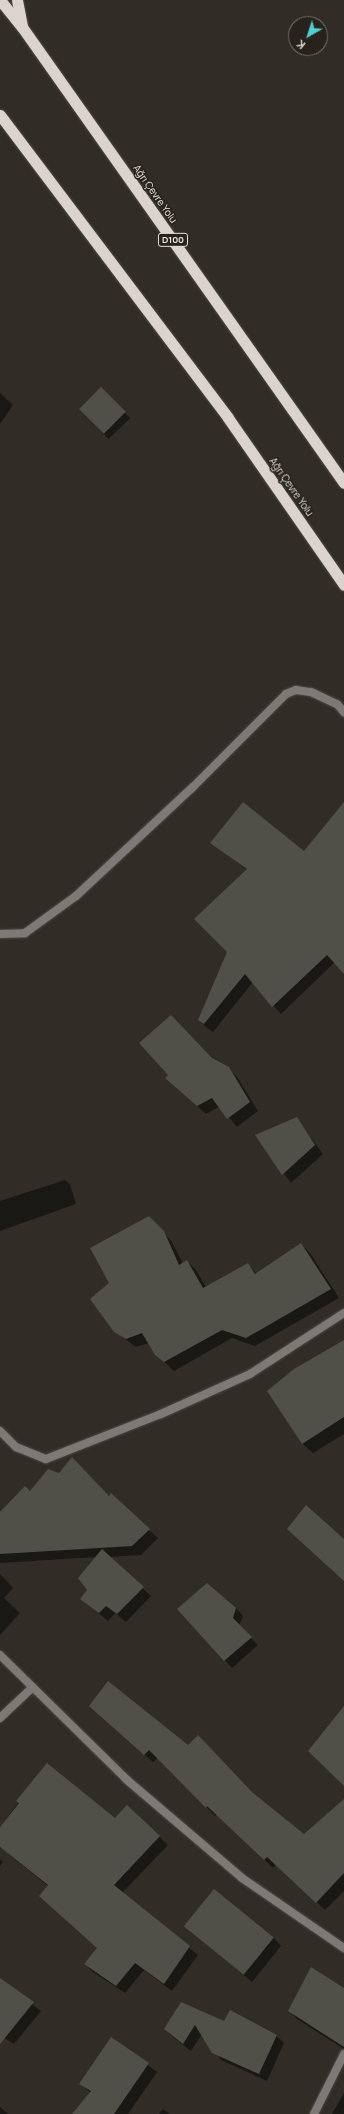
<!DOCTYPE html>
<html>
<head>
<meta charset="utf-8">
<style>
  body { margin:0 }
  #map { position:relative; width:344px; height:2114px; overflow:hidden; background:#312d26; font-family:Manrope,sans-serif }
  div>[style] { position:absolute }
  [style*='--x'] { left:calc(var(--x)*1px); top:calc(var(--y)*1px); width:calc(var(--w)*1px); rotate:calc(var(--a)*1deg) }
  .shadow>* { inset:0; background:#0007; transform-origin:0 0 }
  .building>* { inset:0; background:#515048; transform-origin:0 0 }
  .roads { filter:drop-shadow(0 0 1px #4e4b44) drop-shadow(0 0 1px #4e4b44) }
  .minor>* { height:8px; margin:-4px; padding:0 4px; transform-origin:4px; border-radius:4px; background:#7d7976 }
  .trunk>* { height:11px; margin:-5.5px; padding:0 5.5px; transform-origin:5.5px; border-radius:5.5px; background:#dcd3ce }
  span { translate:-50% -50%; white-space:nowrap; text-align:center; line-height:1.15; -webkit-text-stroke:3px #27231c; paint-order:stroke }
  .shield-label span { padding:1px 3px; background:#27231c; border:1px solid; border-radius:3px; -webkit-text-stroke-width:0 }
  .shield-label { font-size:9px; color:#e9e6e1; font-weight:700 }
  .street-label { font-size:10px; color:#e9e6e1 }
  .north { position:absolute; left:288px; top:16px; width:40px; height:40px; box-sizing:border-box; background:#27231c; border:1px solid #75716b; border-radius:50%; rotate:219deg; font-size:11px; font-weight:700; line-height:16px; text-align:center; color:#e9e6e1 }
  .north::after { content:''; display:block; margin:auto; width:14px; height:18px; background:#52cdd0; clip-path:polygon(50% 0,100% 100%,50% 72%,0 100%) }
</style>
</head>
<body>
<div id="map">
  <div class="shadow">
    <div style="left:101px;top:388px;width:42px;height:30px;rotate:46deg"></div>
    <div style="clip-path:polygon(0 393px,13px 405px,0 424px)"></div>
    <div style="clip-path:polygon(344px 816px,344px 972px,335px 962px,281px 1014px,253px 982px,213px 1032px,207px 1028px,199px 1020px,228px 952px,247px 870px,212px 843px,304px 852px)"></div>
    <div style="clip-path:polygon(212px 1060px,228px 1068px,237px 1077px,258px 1111px,237px 1127px,220px 1106px,206px 1114px,175px 1086px,169px 1075px)"></div>
    <div style="clip-path:polygon(297px 1119px,323px 1154px,291px 1183px,256px 1135px)"></div>
    <div style="clip-path:polygon(65px 1180px,70px 1184px,76px 1204px,0 1231px,0 1201px)"></div>
    <div style="clip-path:polygon(158px 1226px,172px 1242px,183px 1264px,187px 1261px,196px 1270px,206px 1287px,247px 1264px,257px 1274px,301px 1244px,310px 1253px,339px 1298px,255px 1346px,232px 1338px,174px 1371px,156px 1354px,149px 1343px,136px 1347px,116px 1332px,110px 1283px)"></div>
    <div style="clip-path:polygon(344px 1341px,344px 1434px,313px 1453px,302px 1443px)"></div>
    <div style="clip-path:polygon(31px 1492px,109px 1497px,158px 1538px,141px 1555px,109px 1557px,151px 1596px,126px 1622px,115px 1613px,108px 1621px,81px 1598px,88px 1590px,97px 1557px,0 1563px,0 1514px)"></div>
    <div style="clip-path:polygon(0 1574px,13px 1588px,4px 1598px,20px 1613px,0 1635px)"></div>
    <div style="clip-path:polygon(236px 1608px,243px 1616px,239px 1626px,258px 1645px,232px 1668px,178px 1609px)"></div>
    <div style="clip-path:polygon(99px 1714px,188px 1746px,304px 1835px,344px 1801px,344px 1891px,325px 1910px,276px 1865px,273px 1868px,217px 1814px,215px 1816px,158px 1758px,153px 1762px)"></div>
    <div style="clip-path:polygon(47px 1764px,115px 1819px,127px 1806px,168px 1845px,122px 1893px,198px 1955px,172px 1991px,144px 1970px,125px 1993px,93px 1972px,85px 1964px,98px 1949px,48px 1886px,0 1847px,0 1827px)"></div>
    <div style="clip-path:polygon(0 1859px,3px 1862px,0 1866px)"></div>
    <div style="clip-path:polygon(185px 1926px,274px 1938px,281px 1946px,252px 1982px)"></div>
    <div style="clip-path:polygon(0 1979px,41px 2011px,14px 2044px,0 2035px)"></div>
    <div style="clip-path:polygon(344px 1989px,344px 2049px,297px 2019px,289px 2011px)"></div>
    <div style="clip-path:polygon(181px 2004px,224px 2022px,277px 2036px,284px 2043px,267px 2081px,221px 2060px,202px 2034px,191px 2051px,173px 2037px,165px 2029px)"></div>
    <div style="clip-path:polygon(112px 2038px,157px 2072px,128px 2114px,74px 2114px,91px 2093px,81px 2084px)"></div>
    <div style="clip-path:polygon(344px 2093px,344px 2114px,332px 2114px)"></div>
    <div style="clip-path:polygon(0 2107px,5px 2111px,8px 2114px,0 2114px)"></div>
    <div style="clip-path:polygon(163px 2109px,170px 2114px,159px 2114px)"></div>
  </div>
  <div class="building">
    <div style="left:101px;top:387px;width:35px;height:31px;rotate:45deg"></div>
    <div style="clip-path:polygon(243px 802px,304px 851px,344px 802px,344px 974px,327px 955px,272px 1007px,245px 974px,204px 1024px,198px 1020px,227px 952px,194px 919px,247px 869px,210px 843px)"></div>
    <div style="clip-path:polygon(171px 1015px,212px 1058px,229px 1067px,250px 1102px,227px 1119px,212px 1098px,197px 1106px,165px 1078px,168px 1075px,139px 1043px)"></div>
    <div style="clip-path:polygon(297px 1117px,315px 1145px,282px 1175px,255px 1135px)"></div>
    <div style="clip-path:polygon(149px 1216px,164px 1231px,179px 1265px,187px 1260px,203px 1288px,248px 1263px,255px 1274px,301px 1243px,331px 1289px,246px 1338px,222px 1330px,164px 1362px,155px 1355px,142px 1333px,126px 1339px,114px 1332px,90px 1299px,109px 1283px,90px 1248px)"></div>
    <div style="clip-path:polygon(344px 1340px,344px 1417px,302px 1444px,267px 1391px,294px 1369px)"></div>
    <div style="clip-path:polygon(72px 1457px,109px 1496px,111px 1493px,150px 1529px,132px 1546px,0 1554px,0 1512px,25px 1486px,30px 1491px,48px 1469px,59px 1473px)"></div>
    <div style="clip-path:polygon(306px 1505px,344px 1539px,344px 1581px,287px 1529px)"></div>
    <div style="clip-path:polygon(102px 1549px,144px 1587px,117px 1614px,106px 1606px,99px 1613px,80px 1599px,87px 1590px,78px 1578px)"></div>
    <div style="clip-path:polygon(207px 1583px,236px 1608px,233px 1618px,252px 1637px,224px 1661px,177px 1609px)"></div>
    <div style="clip-path:polygon(108px 1681px,188px 1745px,198px 1735px,253px 1793px,304px 1834px,344px 1799px,344px 1873px,316px 1903px,267px 1857px,264px 1860px,207px 1806px,206px 1808px,149px 1750px,144px 1755px,89px 1706px)"></div>
    <div style="clip-path:polygon(344px 1706px,344px 1786px,308px 1751px)"></div>
    <div style="clip-path:polygon(47px 1763px,115px 1818px,127px 1805px,160px 1836px,114px 1885px,190px 1946px,164px 1984px,135px 1963px,116px 1986px,84px 1964px,97px 1948px,39px 1896px,48px 1885px,0 1847px,0 1827px,19px 1803px,16px 1801px)"></div>
    <div style="left:214px;top:1889px;width:77px;height:48px;rotate:39deg"></div>
    <div style="clip-path:polygon(311px 1967px,344px 1988px,344px 2047px,288px 2011px)"></div>
    <div style="clip-path:polygon(0 1978px,34px 2002px,0 2044px)"></div>
    <div style="clip-path:polygon(181px 2002px,224px 2021px,230px 2010px,277px 2035px,259px 2074px,212px 2053px,195px 2025px,183px 2044px,164px 2029px)"></div>
    <div style="clip-path:polygon(111px 2037px,149px 2063px,114px 2114px,72px 2114px,91px 2091px,79px 2084px)"></div>
  </div>
  <div class="roads">
    <div class="minor">
      <div style="--x:0;--y:934;--w:25;--a:-2"></div>
      <div style="--x:25;--y:933;--w:63;--a:-36"></div>
      <div style="--x:76;--y:896;--w:158;--a:-43"></div>
      <div style="--x:192;--y:788;--w:133;--a:-45"></div>
      <div style="--x:286;--y:694;--w:11;--a:-22"></div>
      <div style="--x:296;--y:690;--w:15;--a:8"></div>
      <div style="--x:311;--y:692;--w:29;--a:25"></div>
      <div style="--x:337;--y:704;--w:11;--a:49"></div>
      <div style="--x:0;--y:1431;--w:23;--a:45"></div>
      <div style="--x:16;--y:1447;--w:32;--a:22"></div>
      <div style="--x:46;--y:1459;--w:123;--a:-21.4"></div>
      <div style="--x:161;--y:1414;--w:98;--a:-24.2"></div>
      <div style="--x:250;--y:1374;--w:112;--a:-33"></div>
      <div style="--x:0;--y:1655;--w:178;--a:44.5"></div>
      <div style="--x:127;--y:1780;--w:151;--a:40.4"></div>
      <div style="--x:242;--y:1878;--w:124;--a:34.5"></div>
      <div style="--x:0;--y:1718;--w:45;--a:-43.2"></div>
      <div style="--x:314;--y:2114;--w:67;--a:-63.4"></div>
    </div>
    <div class="trunk">
      <div style="--x:0;--y:0;--w:35;--a:51"></div>
      <div style="--x:22;--y:27;--w:558;--a:54.77"></div>
      <div style="--x:17;--y:0;--w:26;--a:79"></div>
      <div style="--x:0;--y:115;--w:379;--a:53"></div>
      <div style="--x:228;--y:418;--w:203;--a:55.2"></div>
    </div>
  </div>
  <div class="shield-label">
    <span style="left:173px;top:240px">D100</span>
  </div>
  <div class="street-label">
    <span style="left:155px;top:194px;rotate:55deg">Ağrı Çevre Yolu</span>
    <span style="left:291px;top:487px;rotate:55deg">Ağrı Çevre Yolu</span>
  </div>
  <div class="north">K</div>
</div>
</body>
</html>
